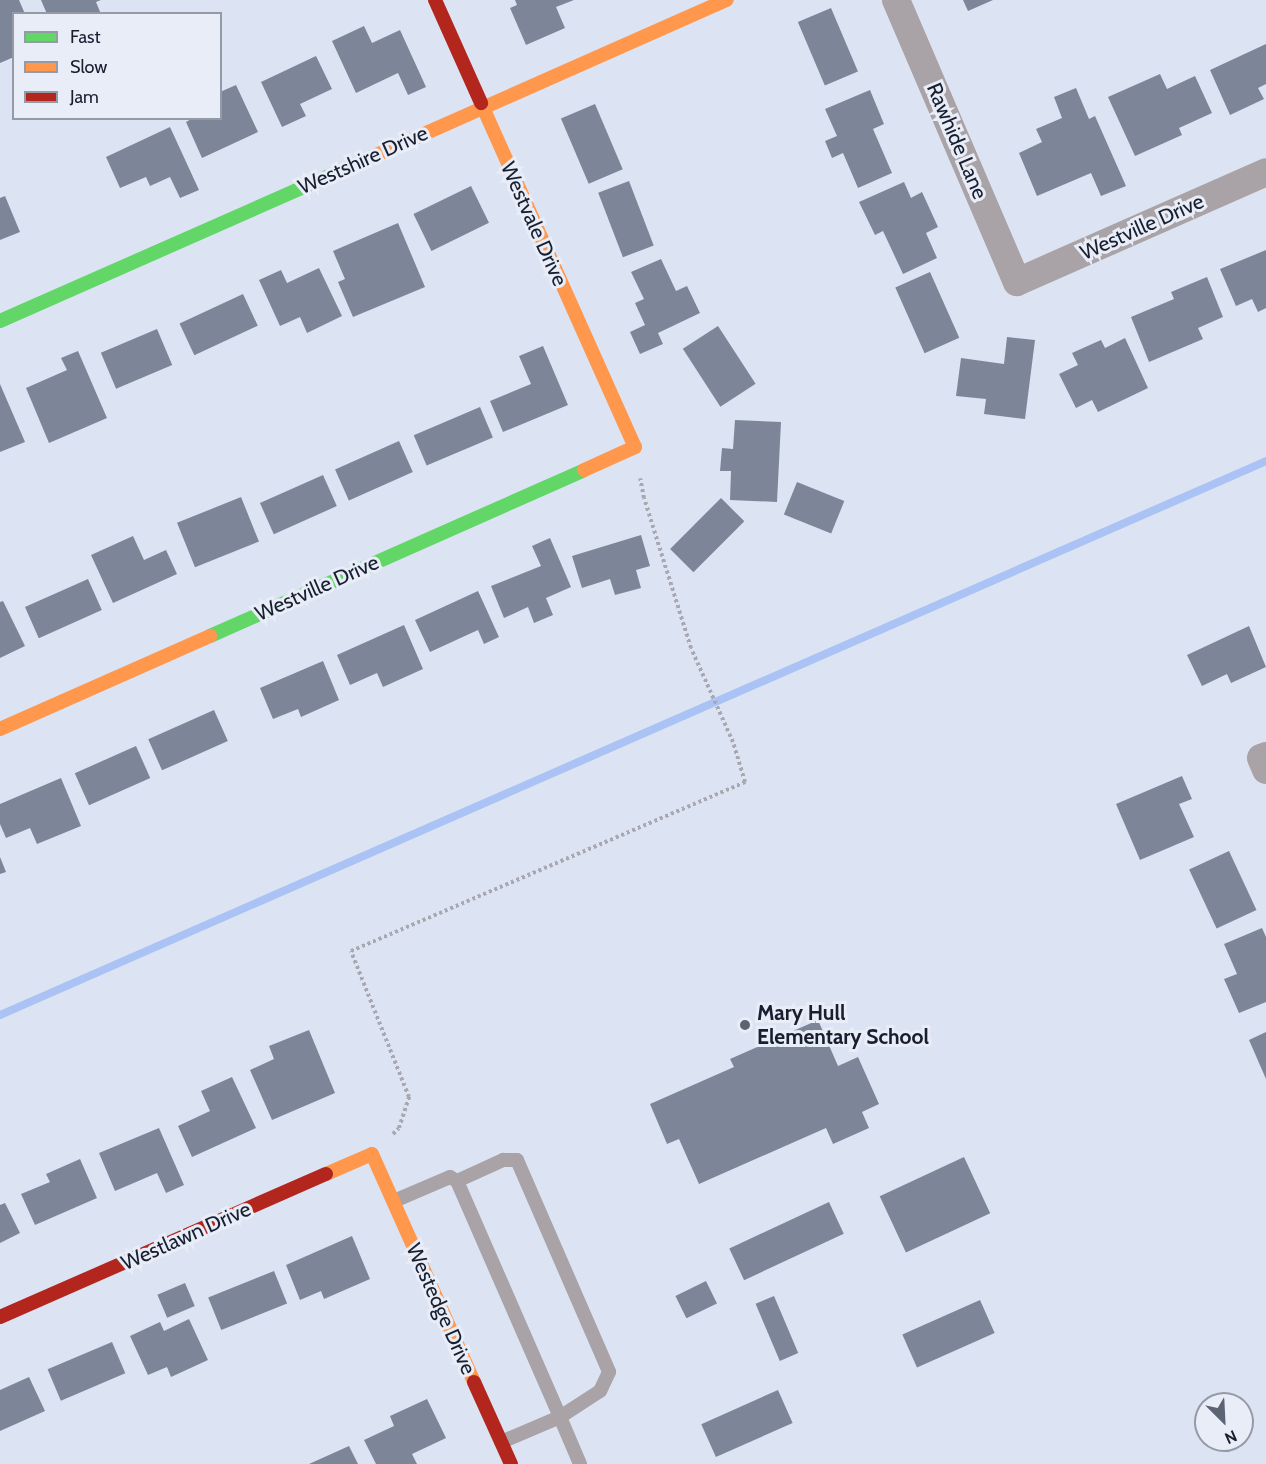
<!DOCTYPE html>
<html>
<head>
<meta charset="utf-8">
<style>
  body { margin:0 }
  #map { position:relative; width:1266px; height:1464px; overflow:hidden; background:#dce4f3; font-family:Cabin,sans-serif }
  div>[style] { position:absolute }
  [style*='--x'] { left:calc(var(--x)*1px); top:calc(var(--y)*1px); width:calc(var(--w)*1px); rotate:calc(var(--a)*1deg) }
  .stream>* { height:8px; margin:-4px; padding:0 4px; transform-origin:4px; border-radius:4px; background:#aac2f4 }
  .building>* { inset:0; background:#7d8599; transform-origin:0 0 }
  .path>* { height:4px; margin-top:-2px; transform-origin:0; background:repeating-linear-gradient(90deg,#a7a8b0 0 3px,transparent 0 6px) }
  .lane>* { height:14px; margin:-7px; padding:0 7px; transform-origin:7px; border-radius:7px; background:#a9a3a7 }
  .street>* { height:28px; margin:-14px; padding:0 14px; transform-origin:14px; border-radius:14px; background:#a9a3a7 }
  .fast>* { height:14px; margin:-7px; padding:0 7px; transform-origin:7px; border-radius:7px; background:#63d668 }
  .slow>* { height:14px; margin:-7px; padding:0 7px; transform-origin:7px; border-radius:7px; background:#ff974d }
  .jam>* { height:14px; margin:-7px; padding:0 7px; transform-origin:7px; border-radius:7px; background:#b3261e }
  .dots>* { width:16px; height:16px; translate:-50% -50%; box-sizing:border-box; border:3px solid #e8edf7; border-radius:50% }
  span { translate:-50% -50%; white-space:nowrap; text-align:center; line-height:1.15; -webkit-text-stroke:6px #e8edf7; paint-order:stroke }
  .street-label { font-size:21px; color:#171f30 }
  .poi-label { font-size:21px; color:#171f30; font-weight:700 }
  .left { translate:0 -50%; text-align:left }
  .legend { position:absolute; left:12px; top:12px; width:210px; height:108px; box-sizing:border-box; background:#e8edf7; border:2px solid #949ba7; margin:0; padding:8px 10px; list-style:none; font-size:18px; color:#171f30 }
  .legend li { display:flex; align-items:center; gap:12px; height:30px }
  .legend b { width:30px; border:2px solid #949ba7 }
  .north { position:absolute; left:1194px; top:1392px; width:60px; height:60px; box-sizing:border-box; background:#e8edf7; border:2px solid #949ba7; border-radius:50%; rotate:156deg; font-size:16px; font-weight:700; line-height:24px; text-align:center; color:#171f30 }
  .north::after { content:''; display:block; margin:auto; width:21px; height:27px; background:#5c6474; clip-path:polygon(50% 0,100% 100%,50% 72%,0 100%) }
</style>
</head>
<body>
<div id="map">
  <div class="stream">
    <div style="--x:0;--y:1015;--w:1382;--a:-23.63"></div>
  </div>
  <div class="building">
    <div style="clip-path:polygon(0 0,19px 0,25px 14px,14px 14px,14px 57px,0 63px)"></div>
    <div style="clip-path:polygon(41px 0,101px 0,96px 2px,101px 14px,47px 14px)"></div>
    <div style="clip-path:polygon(515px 0,574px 0,556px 7px,565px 28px,526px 45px,510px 8px,517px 5px)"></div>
    <div style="clip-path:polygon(963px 0,993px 0,968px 11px)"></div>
    <div style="left:831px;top:8px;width:69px;height:36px;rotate:67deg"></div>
    <div style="clip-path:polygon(364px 26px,372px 43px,400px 30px,426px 87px,408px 95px,398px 73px,356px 93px,332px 41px)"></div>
    <div style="clip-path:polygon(1266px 44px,1266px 84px,1258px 88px,1264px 99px,1230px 115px,1210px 70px)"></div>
    <div style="clip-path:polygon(316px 56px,332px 89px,300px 104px,306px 116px,282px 127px,261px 82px)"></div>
    <div style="clip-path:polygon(1160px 74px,1167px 89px,1195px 76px,1212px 113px,1179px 128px,1182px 135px,1135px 156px,1108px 97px)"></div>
    <div style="clip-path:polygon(236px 85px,258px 132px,202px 158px,186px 122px,193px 118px,220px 118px,220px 92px)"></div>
    <div style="clip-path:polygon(1076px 88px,1089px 119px,1095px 116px,1126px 186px,1101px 196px,1091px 173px,1037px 196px,1019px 153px,1042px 142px,1036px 129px,1062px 118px,1054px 97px)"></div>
    <div style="clip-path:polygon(870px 90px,884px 124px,873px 129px,892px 173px,858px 188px,843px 153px,832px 158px,825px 141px,837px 136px,825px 109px)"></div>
    <div style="left:595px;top:104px;width:71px;height:37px;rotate:67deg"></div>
    <div style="clip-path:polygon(170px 127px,199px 190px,180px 198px,170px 177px,150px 186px,146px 177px,120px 188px,106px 157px)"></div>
    <div style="left:629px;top:181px;width:69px;height:33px;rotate:69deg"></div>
    <div style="clip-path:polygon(904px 182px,911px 198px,922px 192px,938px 227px,926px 233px,937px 258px,903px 274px,883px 231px,875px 235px,859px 202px)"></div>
    <div style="left:471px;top:186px;width:41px;height:64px;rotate:64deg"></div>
    <div style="clip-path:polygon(5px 196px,20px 232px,0 240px,0 198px)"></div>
    <div style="clip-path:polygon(398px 223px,425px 287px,353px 317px,338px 282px,345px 279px,333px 251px)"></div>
    <div style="clip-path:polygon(1266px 250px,1266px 308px,1258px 312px,1252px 299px,1236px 306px,1220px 269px)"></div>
    <div style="clip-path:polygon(661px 259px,676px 291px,687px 286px,700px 313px,658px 333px,663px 344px,640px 354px,630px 332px,645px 325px,635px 303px,644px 299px,631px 272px)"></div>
    <div style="clip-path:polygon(319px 268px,342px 316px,307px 333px,300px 317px,280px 326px,259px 280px,281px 270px,287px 283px)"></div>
    <div style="left:930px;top:272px;width:72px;height:38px;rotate:66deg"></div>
    <div style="clip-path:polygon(1207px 277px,1223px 317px,1198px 328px,1203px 339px,1149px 362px,1131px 317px,1174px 299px,1171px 292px)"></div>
    <div style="left:243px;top:294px;width:35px;height:70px;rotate:65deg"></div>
    <div style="left:718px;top:326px;width:69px;height:42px;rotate:57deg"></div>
    <div style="left:157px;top:329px;width:39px;height:61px;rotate:67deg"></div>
    <div style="clip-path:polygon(1007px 337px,1035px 340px,1025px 419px,984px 414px,986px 399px,956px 396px,961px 358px,1004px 364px)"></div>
    <div style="clip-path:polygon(1125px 338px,1148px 388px,1098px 412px,1092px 400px,1076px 408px,1059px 374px,1078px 365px,1072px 353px,1101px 340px,1105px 348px)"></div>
    <div style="clip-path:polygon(543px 346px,568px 405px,503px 432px,490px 401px,531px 384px,519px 356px)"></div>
    <div style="clip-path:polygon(78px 351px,107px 418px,49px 443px,26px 388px,67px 370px,61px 358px)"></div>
    <div style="clip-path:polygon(0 384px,25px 442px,0 452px)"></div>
    <div style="left:480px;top:407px;width:33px;height:72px;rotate:67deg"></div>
    <div style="clip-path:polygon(735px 420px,781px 422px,777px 502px,730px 500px,731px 471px,720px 471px,722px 448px,733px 449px)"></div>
    <div style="left:399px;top:441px;width:34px;height:70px;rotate:66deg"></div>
    <div style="left:323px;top:475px;width:34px;height:69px;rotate:66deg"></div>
    <div style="left:797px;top:482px;width:51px;height:35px;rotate:22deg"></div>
    <div style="left:241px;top:497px;width:48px;height:69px;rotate:68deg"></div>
    <div style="left:721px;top:498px;width:33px;height:72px;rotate:45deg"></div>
    <div style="clip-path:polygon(641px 535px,650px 566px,636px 570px,641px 588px,615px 595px,610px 579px,582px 588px,572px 556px)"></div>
    <div style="clip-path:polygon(133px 536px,144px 560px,166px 550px,177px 574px,113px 603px,91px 555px)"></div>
    <div style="clip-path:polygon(550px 538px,571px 587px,546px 598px,553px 615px,534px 623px,528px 607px,504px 618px,491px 586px,541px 566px,532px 546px)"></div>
    <div style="left:88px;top:579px;width:34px;height:69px;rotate:66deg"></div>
    <div style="clip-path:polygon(478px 591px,499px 637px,484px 644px,478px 630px,430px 652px,415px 620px)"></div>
    <div style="clip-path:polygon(3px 601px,25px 646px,0 658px,0 602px)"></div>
    <div style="clip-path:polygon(404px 625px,423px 669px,383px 687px,377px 673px,350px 685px,337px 655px)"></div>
    <div style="clip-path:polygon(1249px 626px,1266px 667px,1231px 683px,1227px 674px,1202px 686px,1187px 655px)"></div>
    <div style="clip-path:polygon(323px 661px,339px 700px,301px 717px,298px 709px,273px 719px,260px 688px)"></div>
    <div style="left:214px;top:710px;width:34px;height:72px;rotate:66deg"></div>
    <div style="left:136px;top:746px;width:35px;height:67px;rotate:66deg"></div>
    <div style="clip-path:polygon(1182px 776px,1192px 799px,1179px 804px,1194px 837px,1140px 860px,1116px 804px)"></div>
    <div style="clip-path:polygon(61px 778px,81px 826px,37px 844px,30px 828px,6px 838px,0 824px,0 804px)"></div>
    <div style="left:1229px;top:851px;width:65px;height:44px;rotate:65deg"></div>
    <div style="clip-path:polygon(0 857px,6px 872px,0 874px)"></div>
    <div style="clip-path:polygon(1262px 928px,1266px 937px,1266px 1002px,1239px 1013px,1224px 979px,1237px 974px,1224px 944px)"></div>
    <div style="clip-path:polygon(818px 1020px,838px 1066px,858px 1057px,879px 1104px,862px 1112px,869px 1128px,833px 1144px,826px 1128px,699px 1184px,679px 1139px,667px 1144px,650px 1104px,734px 1067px,730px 1059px)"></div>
    <div style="clip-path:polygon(309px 1030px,335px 1093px,272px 1120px,250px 1070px,274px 1059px,269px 1046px)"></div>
    <div style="clip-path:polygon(1266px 1032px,1266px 1079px,1249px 1040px)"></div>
    <div style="clip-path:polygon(232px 1077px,256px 1128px,192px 1157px,178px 1126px,210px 1111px,201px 1091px)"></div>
    <div style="clip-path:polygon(159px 1128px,184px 1185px,166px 1193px,157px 1173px,115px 1191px,99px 1153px)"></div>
    <div style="left:964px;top:1157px;width:62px;height:93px;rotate:65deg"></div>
    <div style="clip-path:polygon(80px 1159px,97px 1198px,35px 1225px,21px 1194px,50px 1182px,46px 1174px)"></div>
    <div style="left:829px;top:1202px;width:35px;height:110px;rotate:65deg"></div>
    <div style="clip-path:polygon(5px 1203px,20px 1233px,0 1243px,0 1205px)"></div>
    <div style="clip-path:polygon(352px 1236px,370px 1279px,324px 1299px,321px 1291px,300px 1300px,286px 1265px)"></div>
    <div style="left:274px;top:1271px;width:35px;height:71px;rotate:68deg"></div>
    <div style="left:706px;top:1281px;width:25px;height:34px;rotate:64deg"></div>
    <div style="left:185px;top:1283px;width:25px;height:30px;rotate:67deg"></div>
    <div style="left:774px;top:1296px;width:62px;height:20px;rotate:67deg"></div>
    <div style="left:980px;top:1300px;width:36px;height:85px;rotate:66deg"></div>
    <div style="clip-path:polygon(189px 1319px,208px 1360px,171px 1377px,167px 1367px,148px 1375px,130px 1336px,160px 1322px,164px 1331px)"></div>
    <div style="left:112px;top:1342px;width:34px;height:70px;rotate:67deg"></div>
    <div style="clip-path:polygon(29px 1377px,45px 1411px,0 1431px,0 1390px)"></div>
    <div style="left:778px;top:1390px;width:36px;height:84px;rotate:66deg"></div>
    <div style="clip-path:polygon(427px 1399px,446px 1438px,412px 1454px,417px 1464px,376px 1464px,364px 1440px,394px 1426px,390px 1416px)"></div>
    <div style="clip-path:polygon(349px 1446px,358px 1464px,309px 1464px)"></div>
  </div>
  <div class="path">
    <div style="--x:393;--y:1134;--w:8;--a:-45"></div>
    <div style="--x:399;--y:1128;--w:33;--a:-72"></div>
    <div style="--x:409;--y:1097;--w:157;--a:-111.7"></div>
    <div style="--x:351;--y:951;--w:429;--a:-23.2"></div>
    <div style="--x:745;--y:782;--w:42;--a:-106.7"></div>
    <div style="--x:733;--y:742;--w:103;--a:-114.1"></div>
    <div style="--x:691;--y:648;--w:157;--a:-107.4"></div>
    <div style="--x:644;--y:498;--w:20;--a:-101"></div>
  </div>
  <div class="lane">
    <div style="--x:457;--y:1181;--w:51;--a:-24.5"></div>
    <div style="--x:503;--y:1160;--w:14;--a:0"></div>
    <div style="--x:517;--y:1160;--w:231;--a:66.5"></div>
    <div style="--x:609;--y:1372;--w:21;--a:115"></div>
    <div style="--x:600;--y:1391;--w:48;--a:147"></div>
    <div style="--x:560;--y:1417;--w:51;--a:66.9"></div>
    <div style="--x:394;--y:1201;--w:61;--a:-23.2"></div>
    <div style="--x:450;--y:1177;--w:8;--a:30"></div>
    <div style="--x:457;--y:1181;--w:257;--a:66.4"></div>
    <div style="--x:560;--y:1417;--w:64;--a:157"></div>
  </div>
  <div class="street">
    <div style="--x:896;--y:0;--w:307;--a:66.8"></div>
    <div style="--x:1017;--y:282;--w:272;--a:-23.8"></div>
    <div style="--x:1266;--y:756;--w:5;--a:158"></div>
    <div style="--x:1261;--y:758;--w:13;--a:67"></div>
  </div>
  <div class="fast">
    <div style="--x:0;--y:321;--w:407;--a:-23.8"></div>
    <div style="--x:210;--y:636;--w:409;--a:-23.9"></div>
  </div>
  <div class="slow">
    <div style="--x:481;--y:103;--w:377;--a:65.9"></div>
    <div style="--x:635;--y:447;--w:56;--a:155.7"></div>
    <div style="--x:372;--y:157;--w:388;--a:-23.9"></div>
    <div style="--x:0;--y:729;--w:230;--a:-23.9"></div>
    <div style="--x:326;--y:1174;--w:50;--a:-23.5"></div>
    <div style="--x:372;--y:1154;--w:250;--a:65.9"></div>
  </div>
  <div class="jam">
    <div style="--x:435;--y:0;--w:113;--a:65.9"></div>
    <div style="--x:0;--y:1317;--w:356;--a:-23.7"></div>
    <div style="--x:474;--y:1382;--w:90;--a:65.7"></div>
  </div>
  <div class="dots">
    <div style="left:745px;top:1025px;background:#5c6474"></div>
  </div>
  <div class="street-label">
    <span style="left:957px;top:141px;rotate:67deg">Rawhide Lane</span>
    <span style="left:363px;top:160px;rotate:-24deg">Westshire Drive</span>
    <span style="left:534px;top:224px;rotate:66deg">Westvale Drive</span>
    <span style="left:1142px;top:227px;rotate:-24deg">Westville Drive</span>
    <span style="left:317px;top:588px;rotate:-24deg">Westville Drive</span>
    <span style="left:186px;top:1236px;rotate:-24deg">Westlawn Drive</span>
    <span style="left:441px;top:1309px;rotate:66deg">Westedge Drive</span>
  </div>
  <div class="poi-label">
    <span class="left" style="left:757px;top:1025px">Mary Hull<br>Elementary School</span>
  </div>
  <ul class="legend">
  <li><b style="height:8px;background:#63d668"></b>Fast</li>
  <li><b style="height:8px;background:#ff974d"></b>Slow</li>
  <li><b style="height:8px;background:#b3261e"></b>Jam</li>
  </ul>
  <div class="north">N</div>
</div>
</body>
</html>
